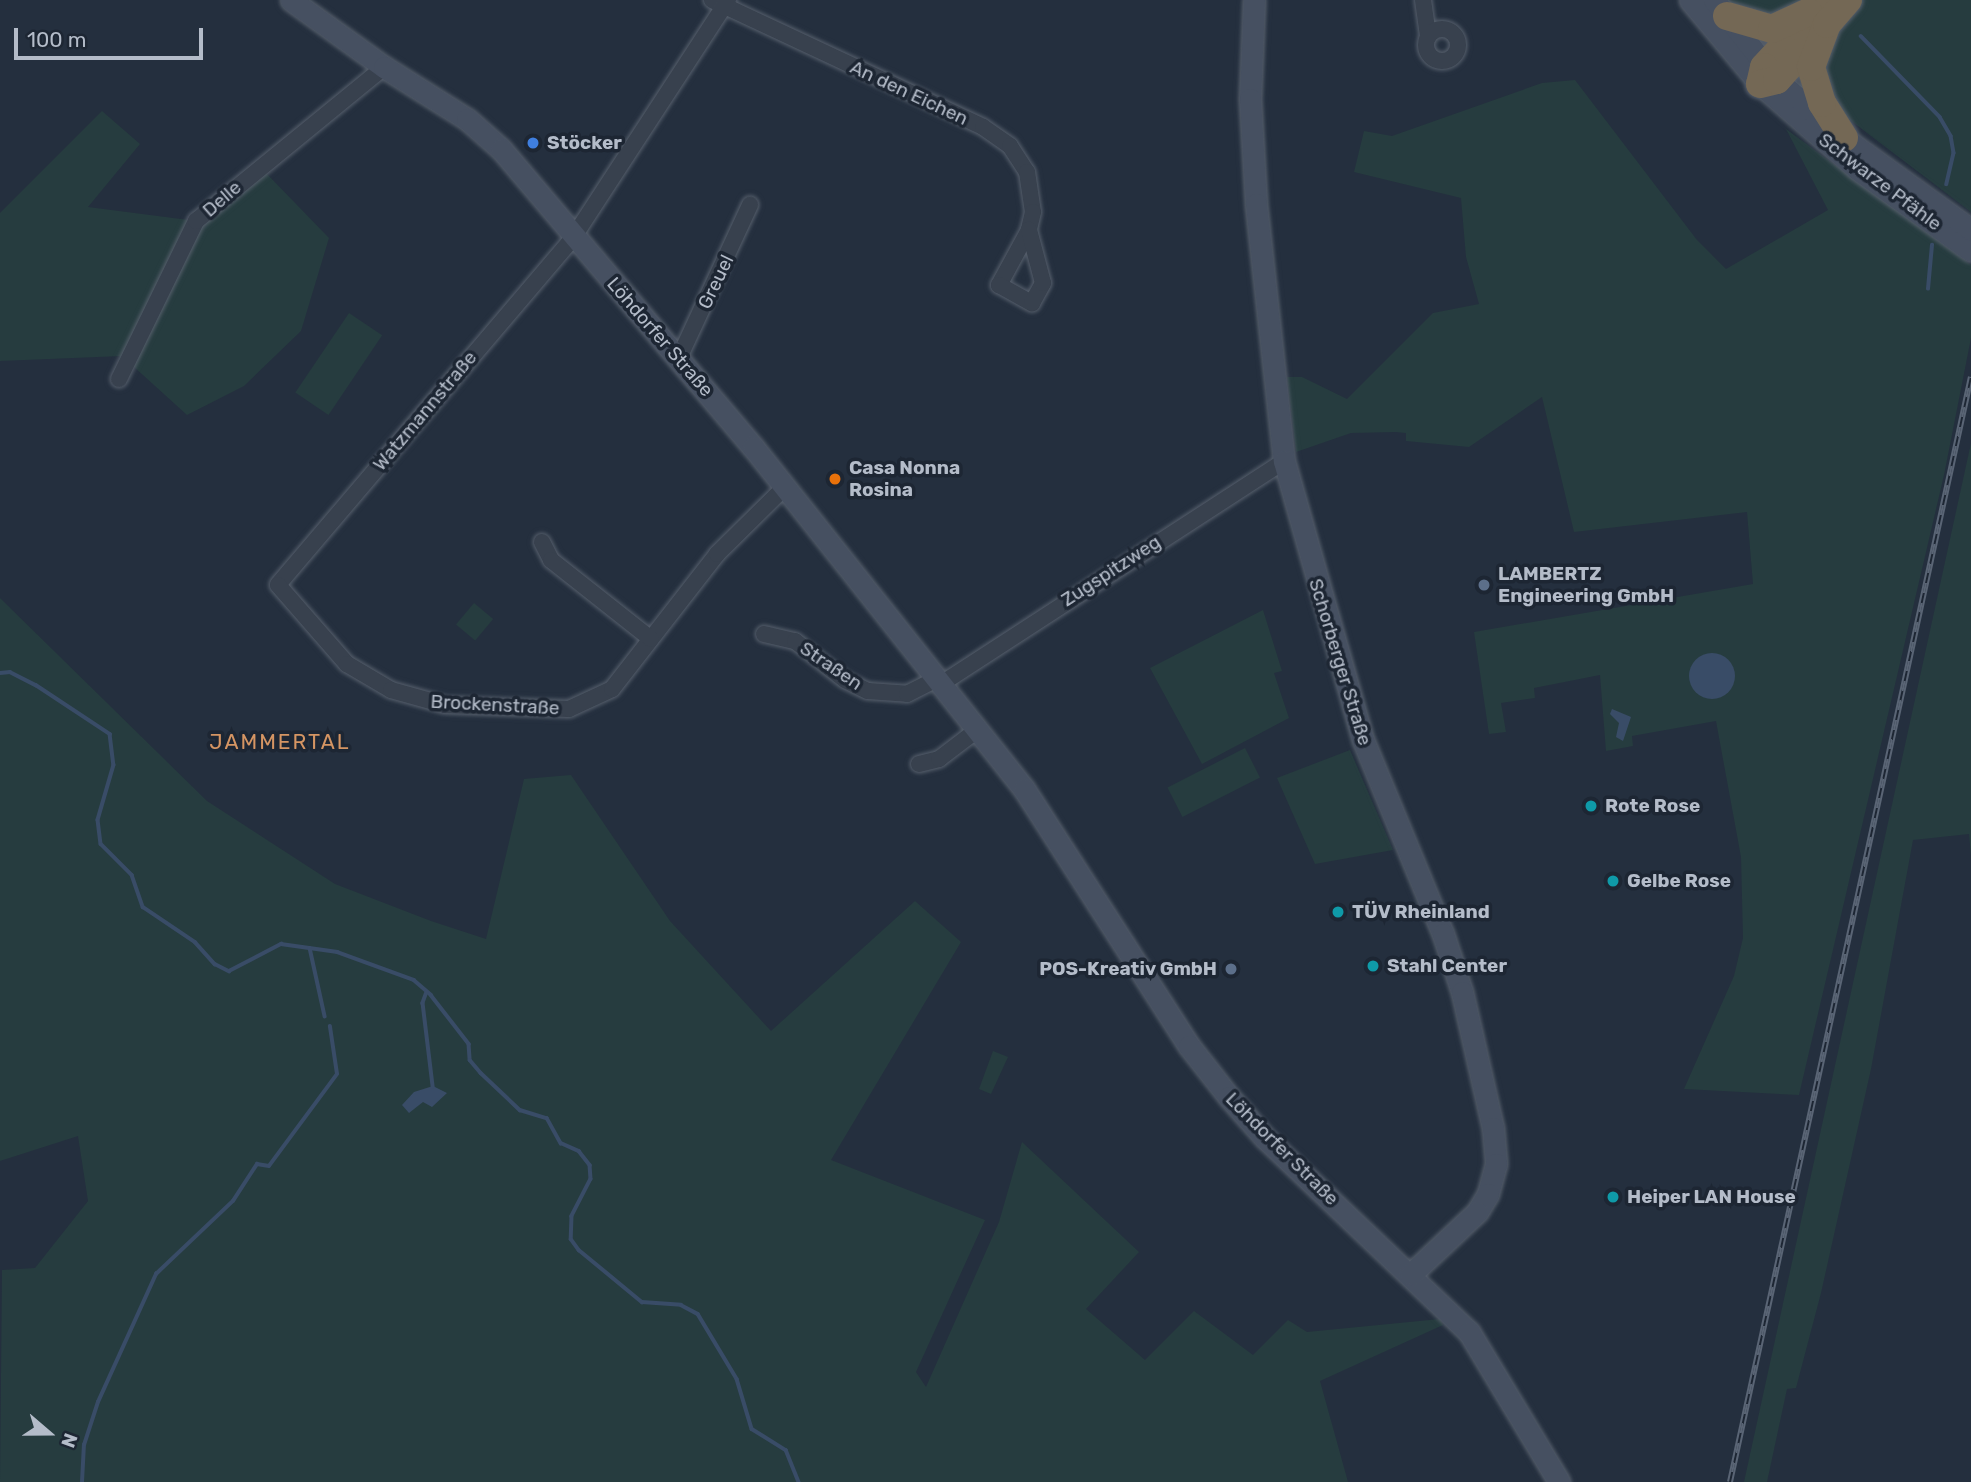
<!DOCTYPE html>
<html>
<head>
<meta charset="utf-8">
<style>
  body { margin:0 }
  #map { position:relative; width:1971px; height:1482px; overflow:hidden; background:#242f3e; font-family:Rubik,sans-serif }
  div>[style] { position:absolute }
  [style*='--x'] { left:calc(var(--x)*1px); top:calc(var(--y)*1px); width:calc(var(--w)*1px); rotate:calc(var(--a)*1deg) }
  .green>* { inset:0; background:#263c3f; transform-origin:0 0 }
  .water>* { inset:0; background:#394c67 }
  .round { border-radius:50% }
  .stream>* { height:3.5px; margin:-1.75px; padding:0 1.75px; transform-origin:1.75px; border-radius:1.75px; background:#394c67 }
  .roads { filter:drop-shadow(0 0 2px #565f6c) drop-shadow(0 0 2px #565f6c) }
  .street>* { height:16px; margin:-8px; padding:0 8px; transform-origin:8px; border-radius:8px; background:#38414e }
  .street>.ring { margin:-8px; padding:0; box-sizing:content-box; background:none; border:16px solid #38414e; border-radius:50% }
  .secondary>* { height:21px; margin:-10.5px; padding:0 10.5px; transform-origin:10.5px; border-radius:10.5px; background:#465061 }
  .highway>* { height:28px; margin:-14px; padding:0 14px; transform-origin:14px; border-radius:14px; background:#746855 }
  .rail>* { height:6px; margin-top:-3px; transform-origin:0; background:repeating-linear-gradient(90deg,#1d2633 0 10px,#5a6575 0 20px); box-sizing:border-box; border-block:2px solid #5a6575 }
  .dots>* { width:19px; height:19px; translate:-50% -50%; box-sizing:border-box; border:4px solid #1d2633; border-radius:50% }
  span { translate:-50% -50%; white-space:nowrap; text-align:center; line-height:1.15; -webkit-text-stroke:7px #1d2633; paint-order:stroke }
  .street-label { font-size:19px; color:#b4bcc9 }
  .poi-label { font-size:19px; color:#b4bcc9; font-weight:700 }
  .left { translate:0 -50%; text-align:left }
  .right { translate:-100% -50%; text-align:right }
  .neighbourhood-label { font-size:21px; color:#d59563; letter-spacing:2px }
  .north { position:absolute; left:14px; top:1398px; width:70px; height:70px; -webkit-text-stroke:5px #1d2633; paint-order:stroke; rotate:110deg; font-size:19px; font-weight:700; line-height:28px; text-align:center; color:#b4bcc9 }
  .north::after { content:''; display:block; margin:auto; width:24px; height:32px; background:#b4bcc9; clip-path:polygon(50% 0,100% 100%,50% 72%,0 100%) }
  .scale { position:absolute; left:14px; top:28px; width:189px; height:32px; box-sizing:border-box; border:4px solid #b4bcc9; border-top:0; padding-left:9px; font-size:21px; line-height:24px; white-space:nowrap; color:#b4bcc9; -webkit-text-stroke:5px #1d2633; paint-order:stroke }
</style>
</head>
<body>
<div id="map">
  <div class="green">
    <div style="clip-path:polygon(1724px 0,1814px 0,1785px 20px,1729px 7px)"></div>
    <div style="clip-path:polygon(1858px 0,1971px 0,1971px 212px,1829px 104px,1821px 44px)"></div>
    <div style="clip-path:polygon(1575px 80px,1697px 240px,1726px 269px,1828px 210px,1786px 129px,1971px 265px,1971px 338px,1944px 475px,1799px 1095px,1684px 1089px,1734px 976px,1743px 938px,1741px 857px,1716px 721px,1632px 736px,1633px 746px,1606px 751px,1600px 675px,1534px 688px,1535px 698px,1501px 703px,1506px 732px,1489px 734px,1474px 632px,1753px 584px,1747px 512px,1574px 532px,1542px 397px,1469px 447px,1406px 441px,1406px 433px,1396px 432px,1351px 433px,1296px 452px,1287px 377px,1302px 377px,1347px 399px,1433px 313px,1479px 304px,1466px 257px,1461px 198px,1354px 172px,1364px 131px,1392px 136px,1542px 83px)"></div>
    <div style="clip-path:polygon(102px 111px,140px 144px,88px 207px,204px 222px,266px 173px,329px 238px,301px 331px,244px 386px,187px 415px,122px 356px,0 361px,0 213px)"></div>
    <div style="left:349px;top:313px;width:40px;height:96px;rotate:34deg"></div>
    <div style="clip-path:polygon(1971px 443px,1971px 856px,1969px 834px,1913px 840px,1871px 1069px,1821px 1293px,1796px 1388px,1787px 1389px,1767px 1482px,1744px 1482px)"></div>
    <div style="clip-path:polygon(0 598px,207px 801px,335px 884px,431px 921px,486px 939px,524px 779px,571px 775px,670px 921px,771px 1031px,915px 901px,961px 942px,831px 1160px,985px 1220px,916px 1372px,926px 1387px,999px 1222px,1022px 1142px,1139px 1252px,1086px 1309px,1145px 1360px,1194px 1311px,1253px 1355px,1288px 1320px,1307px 1332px,1440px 1319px,1443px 1325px,1320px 1381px,1348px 1482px,0 1482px,2px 1270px,35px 1268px,88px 1201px,78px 1136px,0 1161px)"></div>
    <div style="left:474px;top:603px;width:25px;height:28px;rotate:40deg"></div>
    <div style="clip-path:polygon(1263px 610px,1282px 671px,1274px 673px,1289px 718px,1202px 764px,1150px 668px)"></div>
    <div style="left:1245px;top:748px;width:33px;height:87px;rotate:63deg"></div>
    <div style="clip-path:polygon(1350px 750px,1393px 850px,1315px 864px,1277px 778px)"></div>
    <div style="clip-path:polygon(993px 1051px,1008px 1057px,991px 1094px,979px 1089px)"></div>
  </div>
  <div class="water">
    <div class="round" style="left:1689px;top:653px;width:46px;height:46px"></div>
    <div style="clip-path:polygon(1612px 709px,1631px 717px,1623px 741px,1616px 737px,1619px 723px,1610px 714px)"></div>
    <div style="clip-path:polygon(433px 1086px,447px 1093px,432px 1107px,423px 1102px,409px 1113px,402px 1105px,414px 1092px)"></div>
  </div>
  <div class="stream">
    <div style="--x:1861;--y:36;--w:113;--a:45.7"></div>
    <div style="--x:1940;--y:117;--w:22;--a:60"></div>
    <div style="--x:1951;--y:136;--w:17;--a:80"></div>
    <div style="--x:1954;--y:153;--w:32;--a:103"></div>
    <div style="--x:1928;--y:289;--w:44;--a:-84.8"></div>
    <div style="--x:0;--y:673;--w:10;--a:-6"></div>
    <div style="--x:10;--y:672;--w:29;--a:27"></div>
    <div style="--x:36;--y:685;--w:89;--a:33.5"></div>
    <div style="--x:110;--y:734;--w:31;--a:83"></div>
    <div style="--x:114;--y:765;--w:57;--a:106.2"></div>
    <div style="--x:98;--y:820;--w:24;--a:83"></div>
    <div style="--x:101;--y:844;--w:44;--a:45"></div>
    <div style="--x:132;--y:875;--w:34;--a:71"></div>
    <div style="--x:143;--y:907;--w:63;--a:33.9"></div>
    <div style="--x:195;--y:942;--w:30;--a:48"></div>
    <div style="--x:215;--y:964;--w:16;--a:27"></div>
    <div style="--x:229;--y:971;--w:59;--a:-27.4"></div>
    <div style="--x:281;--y:944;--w:57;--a:8.1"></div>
    <div style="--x:337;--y:952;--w:82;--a:20"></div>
    <div style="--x:414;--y:980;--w:23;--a:41"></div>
    <div style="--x:431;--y:995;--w:62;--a:52.2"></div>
    <div style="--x:469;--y:1044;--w:16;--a:86"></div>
    <div style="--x:470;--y:1060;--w:17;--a:50"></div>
    <div style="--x:481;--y:1073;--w:54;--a:43.5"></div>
    <div style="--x:520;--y:1110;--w:28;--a:17"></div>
    <div style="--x:547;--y:1118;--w:29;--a:61"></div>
    <div style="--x:561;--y:1143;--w:20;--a:24"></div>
    <div style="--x:579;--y:1151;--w:18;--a:52"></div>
    <div style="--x:590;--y:1165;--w:14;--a:86"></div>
    <div style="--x:591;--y:1179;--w:42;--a:117.2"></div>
    <div style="--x:572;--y:1216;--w:23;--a:92"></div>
    <div style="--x:571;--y:1239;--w:14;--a:54"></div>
    <div style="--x:579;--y:1250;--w:82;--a:39.5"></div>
    <div style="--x:642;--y:1302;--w:39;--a:4"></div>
    <div style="--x:681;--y:1305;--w:19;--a:28"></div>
    <div style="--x:698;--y:1314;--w:76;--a:59"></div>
    <div style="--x:737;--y:1379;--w:52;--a:73.3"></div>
    <div style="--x:752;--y:1429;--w:40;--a:32"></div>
    <div style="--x:786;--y:1450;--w:35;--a:68"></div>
    <div style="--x:310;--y:948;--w:70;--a:77.6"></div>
    <div style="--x:427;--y:992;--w:12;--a:110"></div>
    <div style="--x:423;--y:1003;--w:84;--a:83.1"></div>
    <div style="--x:82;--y:1482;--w:37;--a:-87"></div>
    <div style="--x:84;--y:1445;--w:45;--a:-72"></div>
    <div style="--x:98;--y:1402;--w:141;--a:-65.6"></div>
    <div style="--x:156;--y:1274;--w:106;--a:-43.5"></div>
    <div style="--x:233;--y:1201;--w:44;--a:-57"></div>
    <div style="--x:257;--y:1164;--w:12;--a:9"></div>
    <div style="--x:269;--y:1166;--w:114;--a:-53.5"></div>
    <div style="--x:337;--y:1074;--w:48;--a:-98.5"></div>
  </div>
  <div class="roads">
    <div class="street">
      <div style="--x:712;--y:0;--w:299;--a:25.1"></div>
      <div style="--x:983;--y:127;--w:33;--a:35"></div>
      <div style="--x:1010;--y:146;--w:31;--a:57"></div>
      <div style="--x:1027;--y:172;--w:40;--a:81.5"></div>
      <div style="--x:1033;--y:212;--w:18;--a:103"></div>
      <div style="--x:1029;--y:230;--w:63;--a:118.6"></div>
      <div style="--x:999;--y:285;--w:38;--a:29"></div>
      <div style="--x:1032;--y:303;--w:23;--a:-61"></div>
      <div style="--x:1043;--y:283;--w:55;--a:-104.8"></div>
      <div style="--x:728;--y:0;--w:284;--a:123.1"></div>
      <div style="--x:573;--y:238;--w:455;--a:130.4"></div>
      <div style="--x:278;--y:585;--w:105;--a:48.9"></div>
      <div style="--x:347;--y:664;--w:51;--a:30.6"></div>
      <div style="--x:391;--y:690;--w:56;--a:15.5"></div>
      <div style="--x:445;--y:705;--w:124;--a:1.8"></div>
      <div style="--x:569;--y:709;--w:47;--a:-24.9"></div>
      <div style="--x:612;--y:689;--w:171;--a:-52.1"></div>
      <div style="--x:717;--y:554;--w:95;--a:-44.6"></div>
      <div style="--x:1423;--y:0;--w:37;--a:82"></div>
      <div class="ring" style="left:1426px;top:29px;width:16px;height:16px"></div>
      <div style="--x:679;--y:358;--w:169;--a:-65.1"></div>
      <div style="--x:119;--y:379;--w:176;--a:-64"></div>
      <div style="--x:196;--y:221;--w:243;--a:-39.3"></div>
      <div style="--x:542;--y:542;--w:20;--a:63"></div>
      <div style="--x:551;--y:560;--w:127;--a:38.3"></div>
      <div style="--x:764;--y:634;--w:32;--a:13"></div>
      <div style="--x:795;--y:641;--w:63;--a:38"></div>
      <div style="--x:845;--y:680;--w:25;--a:26"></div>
      <div style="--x:868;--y:691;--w:39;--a:4"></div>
      <div style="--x:907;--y:694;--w:33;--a:-27"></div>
      <div style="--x:941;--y:684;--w:409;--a:-33"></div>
      <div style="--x:919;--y:764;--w:21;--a:-14"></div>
      <div style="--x:939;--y:759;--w:48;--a:-37.3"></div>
    </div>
    <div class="secondary">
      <div style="--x:291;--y:0;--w:115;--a:35.8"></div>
      <div style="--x:384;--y:67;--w:98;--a:32.1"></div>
      <div style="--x:467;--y:119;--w:45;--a:41.4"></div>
      <div style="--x:501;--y:149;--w:390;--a:49.8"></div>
      <div style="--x:753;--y:447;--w:436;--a:51.6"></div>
      <div style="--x:1024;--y:789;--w:305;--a:57.3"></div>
      <div style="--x:1189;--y:1046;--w:65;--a:51.9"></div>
      <div style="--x:1229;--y:1097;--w:55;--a:48.7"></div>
      <div style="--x:1265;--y:1138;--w:282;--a:43.6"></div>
      <div style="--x:1469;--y:1332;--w:175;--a:59"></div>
      <div style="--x:1254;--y:0;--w:99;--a:92.3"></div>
      <div style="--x:1250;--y:99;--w:105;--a:86.7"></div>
      <div style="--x:1256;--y:204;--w:259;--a:83.8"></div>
      <div style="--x:1284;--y:461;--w:290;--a:74.2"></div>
      <div style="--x:1363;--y:740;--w:210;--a:67.6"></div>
      <div style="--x:1443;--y:934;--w:61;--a:71.9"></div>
      <div style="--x:1462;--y:992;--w:139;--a:77.2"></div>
      <div style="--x:1493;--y:1128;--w:36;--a:85"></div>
      <div style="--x:1496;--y:1164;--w:31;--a:105"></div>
      <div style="--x:1488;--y:1194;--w:21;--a:121"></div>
      <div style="--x:1477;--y:1212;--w:91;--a:136.8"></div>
      <div style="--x:1690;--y:0;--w:109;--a:50.2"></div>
      <div style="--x:1760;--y:84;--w:129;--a:41.2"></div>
      <div style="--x:1857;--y:169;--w:140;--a:35.7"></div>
      <div style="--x:1714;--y:0;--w:102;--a:51.8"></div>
      <div style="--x:1777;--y:80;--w:89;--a:40.9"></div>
      <div style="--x:1844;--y:138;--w:157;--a:35.9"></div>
    </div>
    <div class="highway">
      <div style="--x:1826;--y:0;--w:91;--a:132.8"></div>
      <div style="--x:1764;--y:67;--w:17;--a:103"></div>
      <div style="--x:1760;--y:84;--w:17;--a:-13"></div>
      <div style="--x:1777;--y:80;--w:75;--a:-48.2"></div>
      <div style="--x:1727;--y:16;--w:47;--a:16.1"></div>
      <div style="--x:1772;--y:29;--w:40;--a:-25"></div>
      <div style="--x:1844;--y:138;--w:41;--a:-122.2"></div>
      <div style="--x:1822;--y:103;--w:38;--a:-107"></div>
      <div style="--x:1811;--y:67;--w:46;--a:-69.6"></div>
      <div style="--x:1827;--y:24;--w:32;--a:-49"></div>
    </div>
  </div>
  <div class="rail">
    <div style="--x:1730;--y:1482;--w:1131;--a:-77.7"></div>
  </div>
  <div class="dots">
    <div style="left:533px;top:143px;background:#3f7fe0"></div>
    <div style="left:835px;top:479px;background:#e8710a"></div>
    <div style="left:1484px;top:585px;background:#5c6f8a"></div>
    <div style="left:1591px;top:806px;background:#0f9aa8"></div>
    <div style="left:1613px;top:881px;background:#0f9aa8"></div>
    <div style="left:1338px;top:912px;background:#0f9aa8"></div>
    <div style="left:1373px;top:966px;background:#0f9aa8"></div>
    <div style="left:1231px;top:969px;background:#5c6f8a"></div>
    <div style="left:1613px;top:1197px;background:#0f9aa8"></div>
  </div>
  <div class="street-label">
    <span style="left:909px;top:93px;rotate:25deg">An den Eichen</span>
    <span style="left:1880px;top:182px;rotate:37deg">Schwarze Pfähle</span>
    <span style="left:222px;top:199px;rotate:-41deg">Delle</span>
    <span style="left:716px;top:282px;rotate:-64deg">Greuel</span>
    <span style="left:660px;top:337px;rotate:49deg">Löhdorfer Straße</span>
    <span style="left:425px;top:411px;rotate:-50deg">Watzmannstraße</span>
    <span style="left:1111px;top:571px;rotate:-33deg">Zugspitzweg</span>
    <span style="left:1340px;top:662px;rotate:73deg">Schorberger Straße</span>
    <span style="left:831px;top:666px;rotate:34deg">Straßen</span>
    <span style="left:495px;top:705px;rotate:3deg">Brockenstraße</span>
    <span style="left:1282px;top:1149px;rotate:45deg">Löhdorfer Straße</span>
  </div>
  <div class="poi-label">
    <span class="left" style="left:547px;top:143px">Stöcker</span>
    <span class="left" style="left:849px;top:479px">Casa Nonna<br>Rosina</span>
    <span class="left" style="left:1498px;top:585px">LAMBERTZ<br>Engineering GmbH</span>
    <span class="left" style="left:1605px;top:806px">Rote Rose</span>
    <span class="left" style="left:1627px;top:881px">Gelbe Rose</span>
    <span class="left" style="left:1352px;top:912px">TÜV Rheinland</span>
    <span class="left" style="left:1387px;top:966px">Stahl Center</span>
    <span class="right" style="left:1217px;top:969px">POS-Kreativ GmbH</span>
    <span class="left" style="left:1627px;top:1197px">Heiper LAN House</span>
  </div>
  <div class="neighbourhood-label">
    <span style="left:280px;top:742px">JAMMERTAL</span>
  </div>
  <div class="north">N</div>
  <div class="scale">100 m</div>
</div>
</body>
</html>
